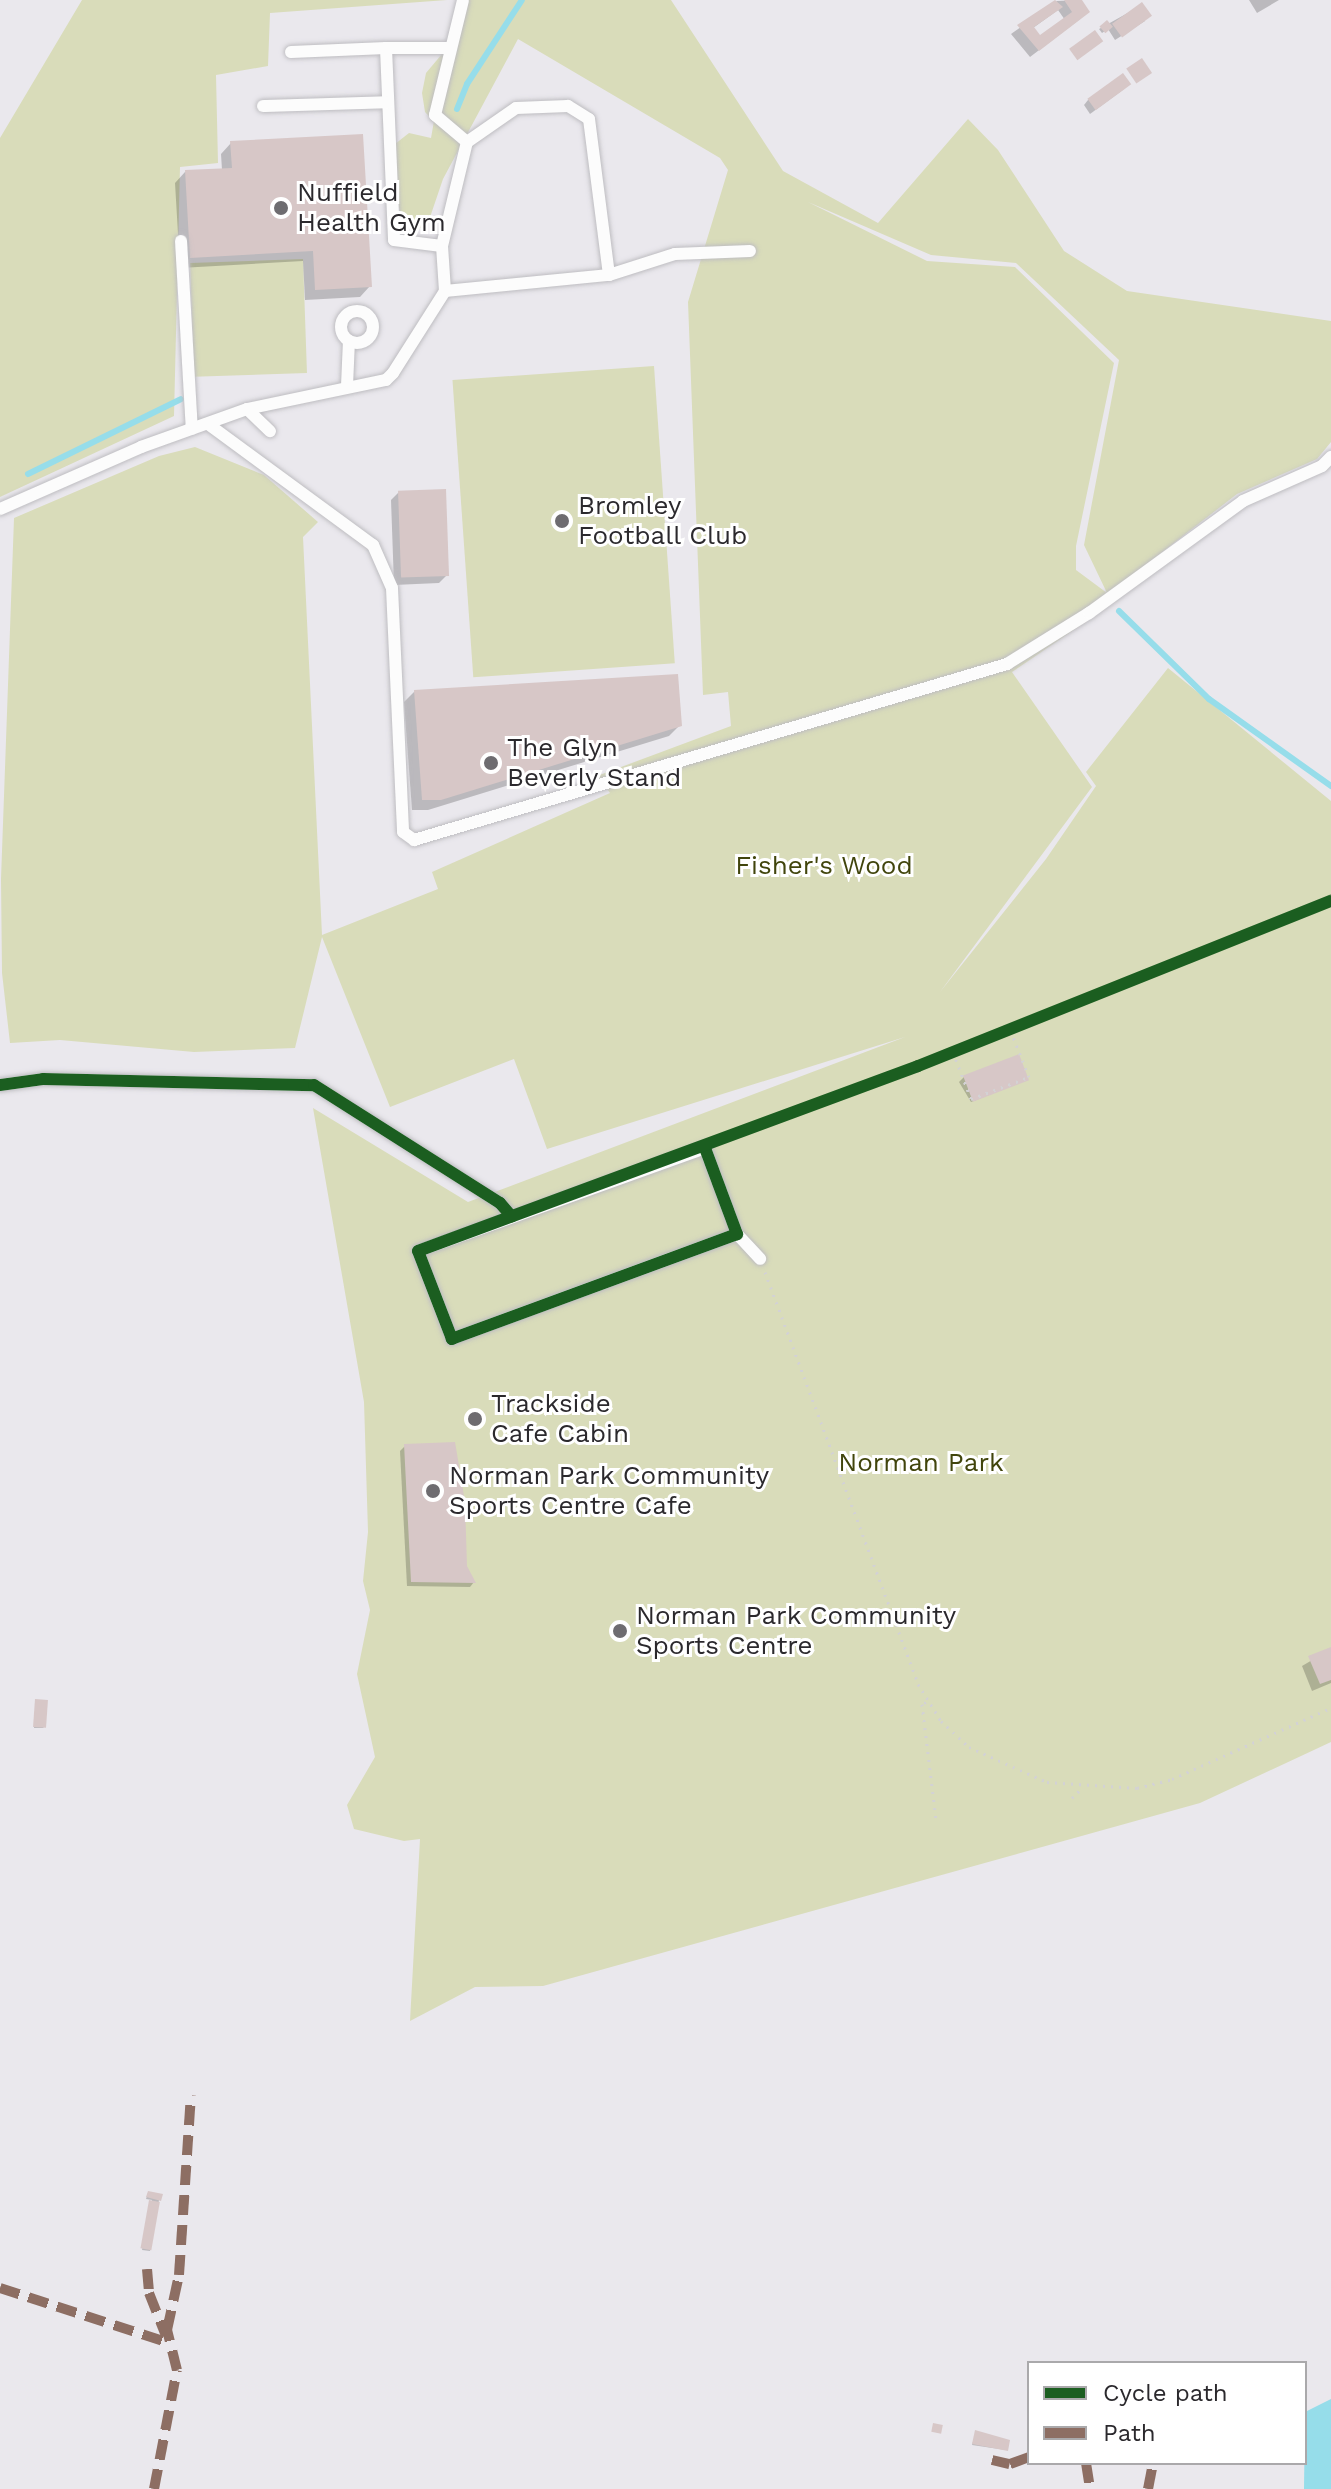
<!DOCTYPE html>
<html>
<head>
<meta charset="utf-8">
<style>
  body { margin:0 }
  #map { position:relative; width:1331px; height:2489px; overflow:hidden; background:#eae8ed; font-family:"Work Sans",sans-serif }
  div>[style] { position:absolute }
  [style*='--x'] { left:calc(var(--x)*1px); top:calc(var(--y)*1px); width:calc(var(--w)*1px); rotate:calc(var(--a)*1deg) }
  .green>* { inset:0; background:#d9dcba; transform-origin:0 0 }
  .water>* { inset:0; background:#96ddea }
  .shadow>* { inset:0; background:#0003 }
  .stream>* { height:6px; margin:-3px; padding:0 3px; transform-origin:3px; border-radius:3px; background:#96ddea }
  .building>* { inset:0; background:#d7c7c7; transform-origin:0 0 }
  .path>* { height:3px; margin-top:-1.5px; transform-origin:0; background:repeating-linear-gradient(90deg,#d3d2d4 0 2px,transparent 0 8px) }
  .roads { filter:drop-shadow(0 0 2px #bebdc1) drop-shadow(0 0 2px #bebdc1) }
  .service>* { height:12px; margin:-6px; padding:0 6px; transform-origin:6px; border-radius:6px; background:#fcfcfc }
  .service>.ring { margin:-6px; padding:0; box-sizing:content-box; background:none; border:12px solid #fcfcfc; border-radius:50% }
  .quiet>* { height:10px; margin-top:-5px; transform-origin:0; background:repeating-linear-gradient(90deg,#8d6e63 0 20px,transparent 0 30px) }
  .cycleway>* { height:12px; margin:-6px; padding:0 6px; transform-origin:6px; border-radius:6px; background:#1b5e20 }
  .dots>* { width:22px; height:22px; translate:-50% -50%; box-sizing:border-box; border:4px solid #fff; border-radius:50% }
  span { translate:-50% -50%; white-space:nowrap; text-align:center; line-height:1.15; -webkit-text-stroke:6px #fff; paint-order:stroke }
  .poi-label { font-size:26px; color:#2b292d }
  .left { translate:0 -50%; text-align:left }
  .park-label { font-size:26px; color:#41450c }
  .legend { position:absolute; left:1027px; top:2361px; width:280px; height:104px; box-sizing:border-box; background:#fff; border:2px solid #aaa9ab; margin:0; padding:10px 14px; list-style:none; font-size:24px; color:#2b292d }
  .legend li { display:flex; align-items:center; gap:16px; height:40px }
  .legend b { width:40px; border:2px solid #aaa9ab }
</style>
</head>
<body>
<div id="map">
  <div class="green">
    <div style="clip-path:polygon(82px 0,447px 0,270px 13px,268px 66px,216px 75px,218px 163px,180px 167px,174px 416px,0 497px,0 138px)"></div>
    <div style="clip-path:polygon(evenodd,468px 0,671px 0,783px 171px,878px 223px,968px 119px,998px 150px,1064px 251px,1127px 291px,1331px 321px,1331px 442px,1317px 459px,1237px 494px,1108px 594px,1109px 606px,1012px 672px,1092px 787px,940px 992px,1046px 859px,1096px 786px,1086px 772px,1168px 668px,1331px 801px,1331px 1742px,1200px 1803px,543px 1986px,475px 1987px,410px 2021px,420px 1839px,404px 1841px,354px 1829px,347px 1805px,375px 1757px,357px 1674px,370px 1610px,363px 1581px,368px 1532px,364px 1402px,313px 1108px,468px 1202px,905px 1037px,547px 1149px,514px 1059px,390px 1107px,322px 937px,295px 1048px,194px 1052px,60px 1040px,10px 1043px,2px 973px,1px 879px,14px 518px,159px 456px,195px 447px,264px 475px,318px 522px,303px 537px,322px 935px,438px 889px,432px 872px,610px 793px,597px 776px,731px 726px,728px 692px,703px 695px,688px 302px,728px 170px,720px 158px,518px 39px,443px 179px,426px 229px,403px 225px,394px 183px,395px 144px,409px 133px,431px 138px,434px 121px,425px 112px,422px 93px,426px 73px,442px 54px,453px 50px,468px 0,808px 202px,931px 255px,1016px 263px,1119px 360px,1084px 545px,1107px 593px,1076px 570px,1076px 546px,1114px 363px,1015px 267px,927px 261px,808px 202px)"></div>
    <div style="left:303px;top:259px;width:114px;height:113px;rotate:88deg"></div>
    <div style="left:654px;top:366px;width:298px;height:202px;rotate:86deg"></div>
  </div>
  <div class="water">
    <div style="clip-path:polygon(1331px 2399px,1331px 2489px,1304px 2489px,1305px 2412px)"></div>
  </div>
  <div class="shadow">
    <div style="clip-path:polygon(evenodd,1080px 0,1080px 19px,1030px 57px,1011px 34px,1057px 1px,1080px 0,1058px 10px,1065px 20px,1039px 38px,1033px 28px,1058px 10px)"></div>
    <div style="clip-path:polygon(1249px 0,1279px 0,1257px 13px)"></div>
    <div style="clip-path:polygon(1142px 5px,1145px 21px,1115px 40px,1108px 29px,1102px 33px,1099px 29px)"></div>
    <div style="clip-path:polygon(1124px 89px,1090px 114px,1084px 105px,1088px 100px)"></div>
    <div style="clip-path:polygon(231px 143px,370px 286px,360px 297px,305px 300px,303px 261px,180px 268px,175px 183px,185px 172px,222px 170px,221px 154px)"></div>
    <div style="clip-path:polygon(399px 492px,447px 575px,439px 583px,394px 585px,391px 500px)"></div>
    <div style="clip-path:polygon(415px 691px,680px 725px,669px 736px,428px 810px,412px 810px,404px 702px)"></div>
    <div style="clip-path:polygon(964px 1077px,1024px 1081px,971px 1102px,959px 1082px)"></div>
    <div style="clip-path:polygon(405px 1446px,474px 1582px,470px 1587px,407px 1586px,400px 1451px)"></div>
    <div style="clip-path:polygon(1331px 1649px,1331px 1683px,1312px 1691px,1302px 1666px)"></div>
    <div style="clip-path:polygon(36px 1701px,45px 1726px,43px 1728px,34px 1728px)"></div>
    <div style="clip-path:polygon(148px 2193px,159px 2200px,150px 2251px,142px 2250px,152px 2200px,146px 2199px)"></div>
    <div style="clip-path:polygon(976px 2432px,1006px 2450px,972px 2445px)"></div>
  </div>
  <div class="stream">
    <div style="--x:457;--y:109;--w:27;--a:-68"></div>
    <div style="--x:467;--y:84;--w:100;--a:-56.8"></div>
    <div style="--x:28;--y:474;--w:170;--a:-26.1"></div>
    <div style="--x:1119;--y:611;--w:126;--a:44.4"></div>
    <div style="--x:1209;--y:699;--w:150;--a:35.5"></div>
  </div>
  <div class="building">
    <div style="clip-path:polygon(1055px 0,1063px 7px,1034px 27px,1040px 35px,1072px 12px,1064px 0,1082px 0,1090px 12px,1039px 51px,1017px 25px)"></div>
    <div style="left:1142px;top:2px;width:17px;height:37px;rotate:54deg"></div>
    <div style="left:1107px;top:20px;width:9px;height:10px;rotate:49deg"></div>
    <div style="left:1095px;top:30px;width:14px;height:32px;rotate:54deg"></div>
    <div style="left:1142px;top:58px;width:18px;height:19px;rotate:56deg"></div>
    <div style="left:1123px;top:73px;width:14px;height:44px;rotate:54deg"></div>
    <div style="clip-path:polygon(363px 134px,372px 287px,315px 290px,313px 251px,190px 258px,185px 170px,232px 168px,230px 141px)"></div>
    <div style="left:446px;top:489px;width:87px;height:48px;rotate:88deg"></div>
    <div style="clip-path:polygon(678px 674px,682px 726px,441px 800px,422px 800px,414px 690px)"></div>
    <div style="left:1019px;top:1054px;width:28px;height:60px;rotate:69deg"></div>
    <div style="clip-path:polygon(478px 1414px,479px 1426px,476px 1426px,472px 1415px)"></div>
    <div style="clip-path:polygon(455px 1442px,465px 1502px,467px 1566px,476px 1583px,411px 1582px,404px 1444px)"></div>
    <div style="clip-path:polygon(1331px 1647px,1331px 1680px,1320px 1684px,1308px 1656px)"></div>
    <div style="left:35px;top:1699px;width:13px;height:28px;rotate:4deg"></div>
    <div style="clip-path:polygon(148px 2191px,163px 2194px,161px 2201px,146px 2197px)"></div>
    <div style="left:149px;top:2200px;width:11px;height:49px;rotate:10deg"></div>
    <div style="left:933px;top:2423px;width:10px;height:9px;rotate:11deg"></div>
    <div style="clip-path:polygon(975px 2430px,1010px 2440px,1008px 2451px,972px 2444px)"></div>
  </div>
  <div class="path">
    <div style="--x:953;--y:1052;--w:50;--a:69"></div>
    <div style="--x:971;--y:1099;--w:62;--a:-20.8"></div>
    <div style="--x:1029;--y:1077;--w:52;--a:-111.6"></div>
    <div style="--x:765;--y:1272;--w:439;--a:69.6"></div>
    <div style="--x:918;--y:1684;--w:44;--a:58.1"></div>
    <div style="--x:941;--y:1721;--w:38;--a:43"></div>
    <div style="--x:969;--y:1747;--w:85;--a:24.2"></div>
    <div style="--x:1047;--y:1782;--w:90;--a:3.8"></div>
    <div style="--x:1137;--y:1788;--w:36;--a:-14"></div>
    <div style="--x:1172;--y:1779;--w:174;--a:-24.1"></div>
    <div style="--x:926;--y:1702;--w:4;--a:153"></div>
    <div style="--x:922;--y:1704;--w:116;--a:83.1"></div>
    <div style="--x:1072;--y:1798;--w:14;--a:-45"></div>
  </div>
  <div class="roads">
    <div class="service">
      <div style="--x:386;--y:48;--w:64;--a:0"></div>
      <div style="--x:291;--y:52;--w:95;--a:-2.4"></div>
      <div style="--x:386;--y:48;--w:192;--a:87.6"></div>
      <div style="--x:394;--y:240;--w:48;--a:7.1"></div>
      <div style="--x:263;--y:106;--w:125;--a:-1.8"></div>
      <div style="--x:181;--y:241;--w:188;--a:86.7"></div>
      <div style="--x:609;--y:275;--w:69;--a:-17.7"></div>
      <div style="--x:675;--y:254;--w:75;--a:-2.3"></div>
      <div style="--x:445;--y:291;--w:165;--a:-5.6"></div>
      <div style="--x:609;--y:275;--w:157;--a:-97.3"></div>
      <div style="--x:589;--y:119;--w:25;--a:-148"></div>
      <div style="--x:568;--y:106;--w:52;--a:177.8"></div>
      <div style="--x:516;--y:108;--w:60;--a:145.2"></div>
      <div class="ring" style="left:341px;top:311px;width:20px;height:20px"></div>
      <div style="--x:347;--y:386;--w:45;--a:-87.5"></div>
      <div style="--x:247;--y:409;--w:32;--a:44"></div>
      <div style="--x:208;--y:424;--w:205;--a:36.3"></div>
      <div style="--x:373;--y:545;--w:47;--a:66.2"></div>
      <div style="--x:392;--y:588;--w:244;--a:87.4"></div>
      <div style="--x:403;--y:832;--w:14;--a:36"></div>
      <div style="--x:414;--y:840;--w:619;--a:-16.53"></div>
      <div style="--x:1007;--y:664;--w:97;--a:-31.9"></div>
      <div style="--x:1089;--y:613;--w:190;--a:-36"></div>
      <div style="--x:1243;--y:501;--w:86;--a:-23.9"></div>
      <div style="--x:1322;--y:466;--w:13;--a:-45"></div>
      <div style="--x:0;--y:509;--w:154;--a:-23.7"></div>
      <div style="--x:141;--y:447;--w:113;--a:-19.7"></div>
      <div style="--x:247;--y:409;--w:142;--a:-11.8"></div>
      <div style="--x:386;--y:380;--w:10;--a:-45"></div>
      <div style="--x:393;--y:373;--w:97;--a:-57.6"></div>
      <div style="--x:445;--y:291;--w:45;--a:-93.8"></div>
      <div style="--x:442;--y:246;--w:107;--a:-76.5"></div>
      <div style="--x:467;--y:142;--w:42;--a:-139.8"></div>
      <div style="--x:435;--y:115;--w:118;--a:-76.3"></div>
      <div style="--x:0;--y:1085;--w:43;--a:-7.9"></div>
      <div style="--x:43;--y:1079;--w:271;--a:1.3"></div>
      <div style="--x:314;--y:1085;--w:220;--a:32.4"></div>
      <div style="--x:500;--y:1203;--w:18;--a:49"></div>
      <div style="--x:705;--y:1148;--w:92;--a:69.6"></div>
      <div style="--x:737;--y:1234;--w:304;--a:159.8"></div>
      <div style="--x:452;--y:1339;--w:94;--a:-111.1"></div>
      <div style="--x:418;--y:1251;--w:305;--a:-19.7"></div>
      <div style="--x:737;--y:1234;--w:34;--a:47"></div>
    </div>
  </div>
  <div class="quiet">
    <div style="--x:147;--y:2269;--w:24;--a:85"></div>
    <div style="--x:149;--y:2293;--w:46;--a:68.4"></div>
    <div style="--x:0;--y:2288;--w:178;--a:18"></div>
    <div style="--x:992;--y:2460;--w:18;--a:13"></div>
    <div style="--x:1010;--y:2464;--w:20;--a:-20"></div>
    <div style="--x:1086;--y:2463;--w:26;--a:81"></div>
    <div style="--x:154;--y:2489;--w:121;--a:-79.1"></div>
    <div style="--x:177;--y:2370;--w:41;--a:-104"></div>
    <div style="--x:167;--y:2330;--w:56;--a:-77.7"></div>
    <div style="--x:179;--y:2275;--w:180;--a:-86.2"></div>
    <div style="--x:1148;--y:2489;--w:26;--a:-79"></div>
  </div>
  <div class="cycleway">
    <div style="--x:0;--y:1085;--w:43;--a:-7.9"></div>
    <div style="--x:43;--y:1079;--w:271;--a:1.3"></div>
    <div style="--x:314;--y:1085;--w:220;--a:32.4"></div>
    <div style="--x:500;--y:1203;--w:18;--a:49"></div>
    <div style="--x:705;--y:1148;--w:92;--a:69.6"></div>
    <div style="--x:737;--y:1234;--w:304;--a:159.8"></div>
    <div style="--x:452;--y:1339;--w:94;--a:-111.1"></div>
    <div style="--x:418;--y:1251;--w:533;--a:-20.3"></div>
    <div style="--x:918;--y:1066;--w:445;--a:-21.8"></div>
  </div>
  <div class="dots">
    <div style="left:281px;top:208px;background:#6e6c70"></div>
    <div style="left:562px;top:521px;background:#6e6c70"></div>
    <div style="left:491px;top:763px;background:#6e6c70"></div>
    <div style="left:475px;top:1419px;background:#6e6c70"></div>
    <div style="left:433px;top:1491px;background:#6e6c70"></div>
    <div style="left:620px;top:1631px;background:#6e6c70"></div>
  </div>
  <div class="poi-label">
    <span class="left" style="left:297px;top:208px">Nuffield<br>Health Gym</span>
    <span class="left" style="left:578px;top:521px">Bromley<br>Football Club</span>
    <span class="left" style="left:507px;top:763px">The Glyn<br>Beverly Stand</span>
    <span class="left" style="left:491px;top:1419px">Trackside<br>Cafe Cabin</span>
    <span class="left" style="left:449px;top:1491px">Norman Park Community<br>Sports Centre Cafe</span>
    <span class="left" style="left:636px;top:1631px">Norman Park Community<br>Sports Centre</span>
  </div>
  <div class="park-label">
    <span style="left:824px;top:866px">Fisher's Wood</span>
    <span style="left:921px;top:1463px">Norman Park</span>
  </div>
  <ul class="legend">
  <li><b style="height:10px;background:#1b5e20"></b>Cycle path</li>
  <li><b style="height:10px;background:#8d6e63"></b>Path</li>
  </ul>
</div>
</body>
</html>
